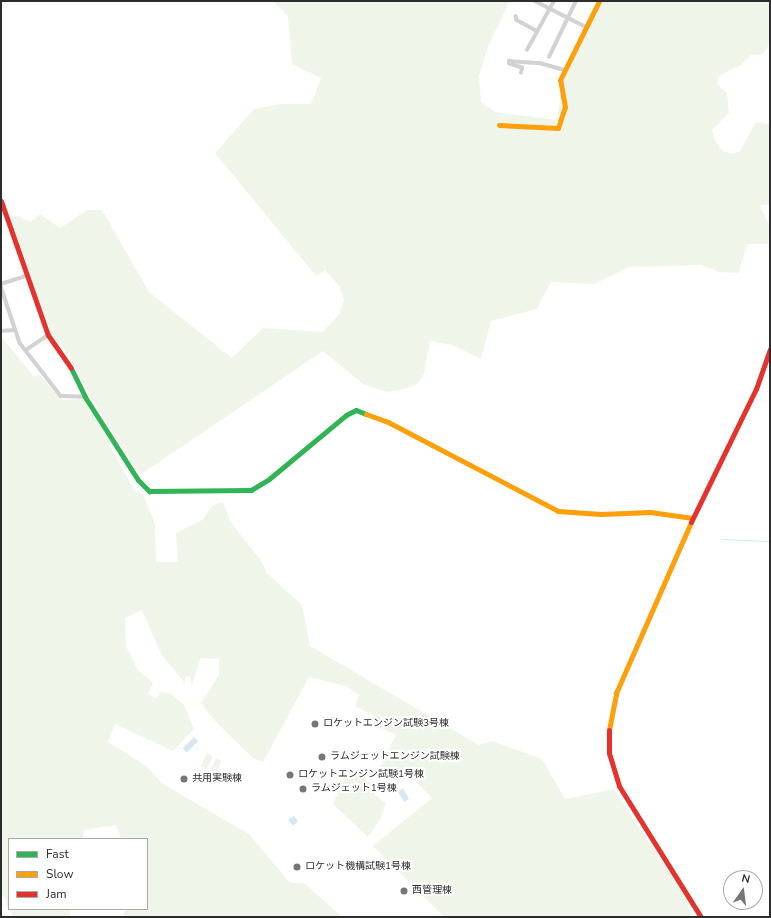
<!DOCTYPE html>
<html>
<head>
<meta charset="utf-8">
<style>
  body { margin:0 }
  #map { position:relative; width:771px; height:918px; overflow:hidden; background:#fff; font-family:"Nunito Sans","Noto Sans JP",sans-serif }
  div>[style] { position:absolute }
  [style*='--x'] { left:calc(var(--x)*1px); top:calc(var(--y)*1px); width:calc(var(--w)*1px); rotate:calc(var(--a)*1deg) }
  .green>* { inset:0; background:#f0f5ea; transform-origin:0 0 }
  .water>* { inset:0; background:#d5e9f2; transform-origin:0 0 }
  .stream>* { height:1px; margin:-0.5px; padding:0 0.5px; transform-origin:0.5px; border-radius:0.5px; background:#d5e9f2 }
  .street>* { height:3.5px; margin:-1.75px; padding:0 1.75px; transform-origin:1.75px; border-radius:1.75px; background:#d2d2d2 }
  .fast>* { height:5px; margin:-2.5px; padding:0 2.5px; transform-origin:2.5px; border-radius:2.5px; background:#30b455 }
  .slow>* { height:5px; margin:-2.5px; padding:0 2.5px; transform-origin:2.5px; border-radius:2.5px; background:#ff9f0a }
  .jam>* { height:5px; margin:-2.5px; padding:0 2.5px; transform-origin:2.5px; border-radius:2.5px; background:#e5322d }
  .dots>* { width:11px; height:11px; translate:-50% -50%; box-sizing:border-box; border:2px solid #fff; border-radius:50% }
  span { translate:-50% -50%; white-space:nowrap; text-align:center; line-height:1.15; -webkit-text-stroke:4px #fff; paint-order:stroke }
  .poi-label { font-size:10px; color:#2d2d2d }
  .left { translate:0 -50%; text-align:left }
  .frame { position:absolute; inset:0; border:2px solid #2d2d2d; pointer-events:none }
  .legend { position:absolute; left:8px; top:838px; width:140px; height:72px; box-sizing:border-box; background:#fff; border:1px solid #ababab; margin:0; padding:5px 7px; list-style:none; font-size:12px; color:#2d2d2d }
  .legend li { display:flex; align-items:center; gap:8px; height:20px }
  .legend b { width:20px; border:1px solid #ababab }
  .north { position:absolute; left:723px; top:870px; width:40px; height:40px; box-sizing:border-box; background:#fff; border:1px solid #ababab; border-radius:50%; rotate:14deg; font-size:11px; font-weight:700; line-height:16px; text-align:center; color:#2d2d2d }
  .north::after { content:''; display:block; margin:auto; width:14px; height:18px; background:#767676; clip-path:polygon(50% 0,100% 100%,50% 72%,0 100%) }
</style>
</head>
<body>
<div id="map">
  <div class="green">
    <div style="clip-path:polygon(273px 1px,510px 1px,489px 44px,479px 76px,481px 102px,495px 112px,557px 120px,563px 80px,600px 1px,770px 1px,770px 37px,767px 49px,761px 55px,751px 55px,741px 65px,719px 76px,717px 84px,727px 93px,729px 113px,712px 130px,716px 142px,723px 151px,732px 154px,740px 151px,756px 122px,770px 124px,770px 205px,760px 205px,770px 227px,768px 244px,748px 244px,738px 273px,719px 272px,701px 265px,629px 267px,594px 284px,551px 282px,537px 309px,491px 321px,481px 359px,452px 345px,430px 341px,424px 374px,417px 384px,404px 389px,387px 392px,363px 384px,323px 351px,140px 475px,90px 396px,68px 354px,52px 335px,10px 217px,18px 216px,30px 222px,40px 214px,60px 228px,87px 210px,102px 210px,149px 292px,232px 358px,263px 328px,323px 332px,339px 314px,344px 299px,339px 286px,325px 270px,316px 276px,215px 153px,254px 109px,280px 104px,311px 104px,321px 78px,292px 64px,288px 16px)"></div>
    <div style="clip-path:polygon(1px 336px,34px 377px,39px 374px,62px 400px,82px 399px,100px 426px,134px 490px,143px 494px,155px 524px,156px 562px,178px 562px,176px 533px,202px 520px,213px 505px,223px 502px,231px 523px,260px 559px,267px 573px,302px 605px,310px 646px,479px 745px,492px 741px,542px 759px,565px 799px,614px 789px,686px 898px,691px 917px,444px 917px,373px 846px,432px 798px,407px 772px,383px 777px,379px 769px,396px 735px,373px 724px,376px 717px,355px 706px,359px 695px,346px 686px,309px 677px,263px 762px,254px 759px,214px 720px,201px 703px,219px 675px,219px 659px,200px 658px,192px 686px,190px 676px,185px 677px,185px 683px,161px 654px,142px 610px,125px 618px,126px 646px,137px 669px,153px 683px,148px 694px,157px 699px,160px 691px,173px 695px,184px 705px,194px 729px,173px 751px,115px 724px,108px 742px,145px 765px,163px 784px,249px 834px,290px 883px,304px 883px,342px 917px,123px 917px,125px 909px,147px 909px,147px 839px,121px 839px,116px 825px,84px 830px,83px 839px,9px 839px,9px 909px,72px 909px,69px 917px,14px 917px,6px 905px,6px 900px,1px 895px)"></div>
    <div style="left:207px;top:753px;width:7px;height:15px;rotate:27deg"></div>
    <div style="clip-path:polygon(216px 758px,222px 761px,215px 774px,210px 770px)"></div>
    <div style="clip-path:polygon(350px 769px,377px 788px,375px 795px,386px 803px,381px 818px,368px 837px,333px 804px)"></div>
  </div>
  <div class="water">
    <div style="left:194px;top:737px;width:6px;height:16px;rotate:45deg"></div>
    <div style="clip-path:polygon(403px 788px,409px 799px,404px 802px,398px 792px)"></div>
    <div style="clip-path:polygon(294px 816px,298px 821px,293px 826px,288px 820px)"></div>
  </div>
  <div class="stream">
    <div style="--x:1;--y:293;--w:33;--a:72"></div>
    <div style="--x:722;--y:539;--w:48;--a:2.4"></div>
  </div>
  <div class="street">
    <div style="--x:535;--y:1;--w:57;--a:27"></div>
    <div style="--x:516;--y:16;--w:4;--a:76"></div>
    <div style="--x:517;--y:20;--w:23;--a:29"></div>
    <div style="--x:527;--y:50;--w:56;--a:-61.1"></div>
    <div style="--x:549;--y:57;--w:62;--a:-64.3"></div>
    <div style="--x:521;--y:73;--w:5;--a:-79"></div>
    <div style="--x:522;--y:68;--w:13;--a:-162"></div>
    <div style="--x:510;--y:64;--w:3;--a:-108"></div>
    <div style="--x:509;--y:61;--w:31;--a:4"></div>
    <div style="--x:540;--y:63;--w:26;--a:16"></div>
    <div style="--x:1;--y:284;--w:26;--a:-18"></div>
    <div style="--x:1;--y:286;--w:60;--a:71.6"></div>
    <div style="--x:20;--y:343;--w:67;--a:52.3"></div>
    <div style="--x:61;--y:396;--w:24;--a:2"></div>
    <div style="--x:1;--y:331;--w:13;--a:-4"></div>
    <div style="--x:26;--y:350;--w:27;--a:-34"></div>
  </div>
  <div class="fast">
    <div style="--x:71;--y:368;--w:32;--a:64"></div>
    <div style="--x:85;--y:397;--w:98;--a:57.4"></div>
    <div style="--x:138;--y:480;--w:16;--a:45"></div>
    <div style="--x:149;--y:491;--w:102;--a:-0.6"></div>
    <div style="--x:251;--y:490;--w:21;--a:-31"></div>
    <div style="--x:269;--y:479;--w:100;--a:-39.7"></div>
    <div style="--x:346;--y:415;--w:11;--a:-27"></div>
    <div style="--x:356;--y:410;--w:11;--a:22"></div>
  </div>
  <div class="slow">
    <div style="--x:499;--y:125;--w:59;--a:2.9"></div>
    <div style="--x:558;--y:128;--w:22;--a:-72"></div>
    <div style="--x:565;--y:107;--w:27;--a:-100"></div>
    <div style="--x:560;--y:80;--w:88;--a:-63.7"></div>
    <div style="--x:366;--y:414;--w:23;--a:20"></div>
    <div style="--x:388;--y:422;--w:192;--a:27.6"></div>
    <div style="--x:558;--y:511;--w:43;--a:4"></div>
    <div style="--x:601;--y:514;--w:49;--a:-2.3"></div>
    <div style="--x:650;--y:512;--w:43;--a:7.9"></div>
    <div style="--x:609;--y:730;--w:38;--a:-79"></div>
    <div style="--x:616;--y:693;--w:187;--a:-66.3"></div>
  </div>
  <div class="jam">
    <div style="--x:1;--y:201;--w:142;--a:70.7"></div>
    <div style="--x:48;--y:335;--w:40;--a:55.1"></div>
    <div style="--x:691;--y:522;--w:148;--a:-64"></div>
    <div style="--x:756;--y:389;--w:42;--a:-70.7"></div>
    <div style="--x:609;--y:730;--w:23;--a:90"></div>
    <div style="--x:609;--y:753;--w:34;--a:73"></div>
    <div style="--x:619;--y:786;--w:155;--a:58"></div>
  </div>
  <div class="dots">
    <div style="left:315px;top:724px;background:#767676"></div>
    <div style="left:322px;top:757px;background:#767676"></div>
    <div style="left:290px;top:775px;background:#767676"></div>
    <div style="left:184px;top:779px;background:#767676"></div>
    <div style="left:303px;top:789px;background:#767676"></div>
    <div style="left:297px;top:867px;background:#767676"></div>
    <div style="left:404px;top:891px;background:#767676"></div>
  </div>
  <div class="poi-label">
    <span class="left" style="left:323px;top:724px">ロケットエンジン試験3号棟</span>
    <span class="left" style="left:330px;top:757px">ラムジェットエンジン試験棟</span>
    <span class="left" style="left:298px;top:775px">ロケットエンジン試験1号棟</span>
    <span class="left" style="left:192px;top:779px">共用実験棟</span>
    <span class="left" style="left:311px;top:789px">ラムジェット1号棟</span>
    <span class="left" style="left:305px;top:867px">ロケット機構試験1号棟</span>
    <span class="left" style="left:412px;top:891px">西管理棟</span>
  </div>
  <div class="frame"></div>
  <ul class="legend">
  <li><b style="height:5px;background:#30b455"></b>Fast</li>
  <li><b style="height:5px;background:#ff9f0a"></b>Slow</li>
  <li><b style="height:5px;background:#e5322d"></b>Jam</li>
  </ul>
  <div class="north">N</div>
</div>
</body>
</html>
